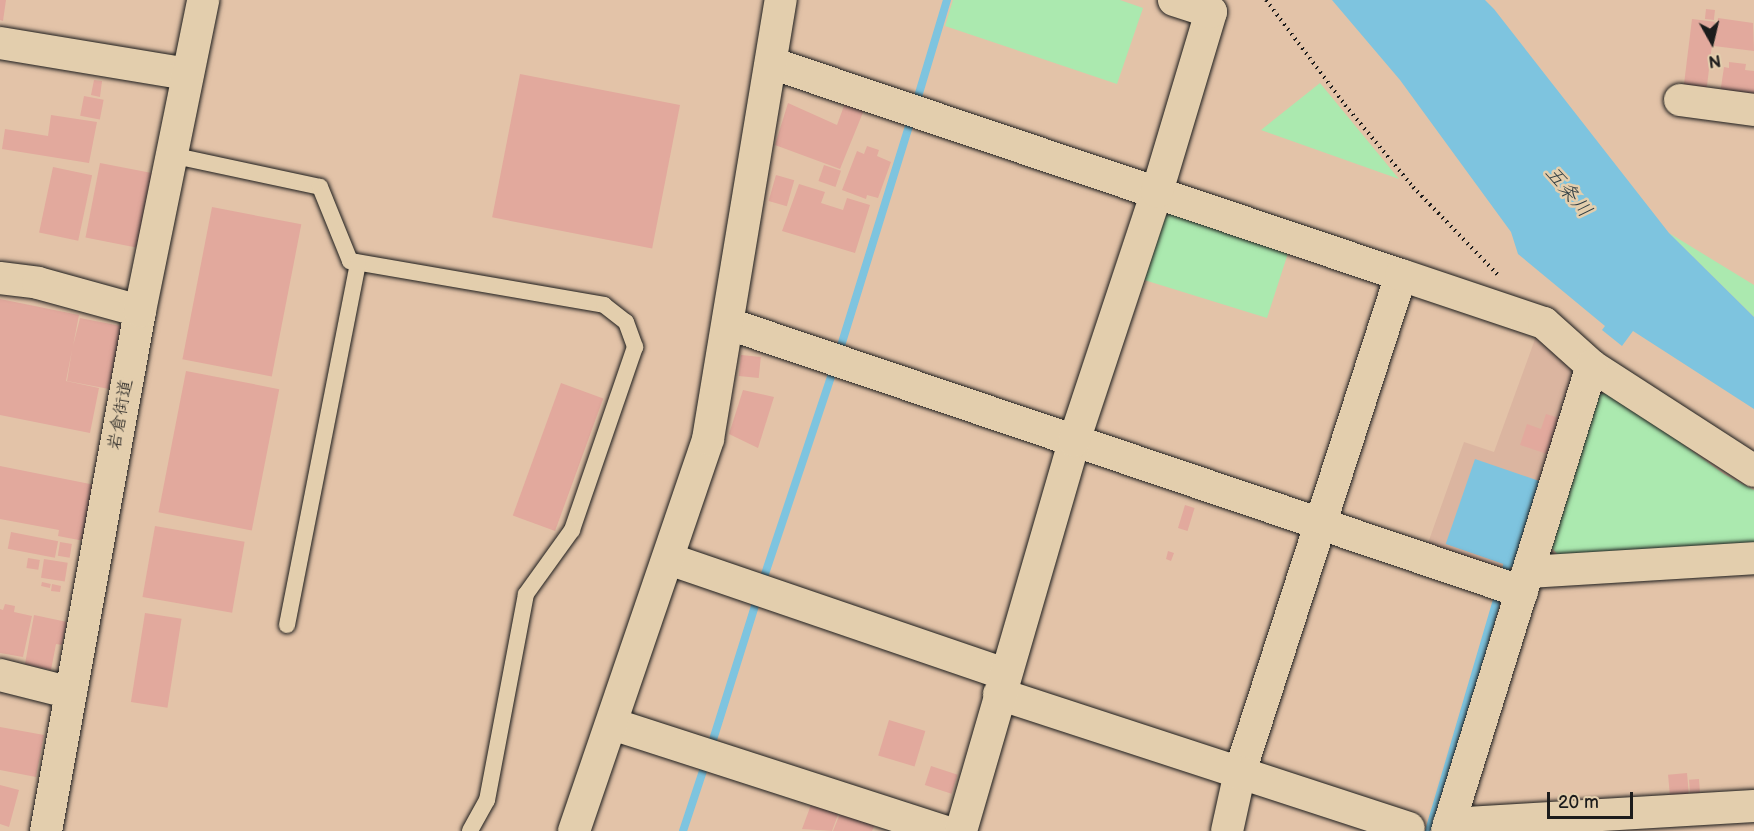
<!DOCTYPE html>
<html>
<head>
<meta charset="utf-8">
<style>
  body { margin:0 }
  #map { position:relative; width:1754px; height:831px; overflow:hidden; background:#e3c3a8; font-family:"Balsamiq Sans","Klee One",sans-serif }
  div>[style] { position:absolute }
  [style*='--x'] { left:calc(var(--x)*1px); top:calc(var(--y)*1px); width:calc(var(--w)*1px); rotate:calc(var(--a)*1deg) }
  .built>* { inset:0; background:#dbb5a0 }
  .green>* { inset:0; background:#abe9af }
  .water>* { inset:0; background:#7ec4df; transform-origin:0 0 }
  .stream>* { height:8px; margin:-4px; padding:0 4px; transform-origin:4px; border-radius:4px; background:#7ec4df }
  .building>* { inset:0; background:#e2a99d; transform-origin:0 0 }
  .path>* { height:4px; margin-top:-2px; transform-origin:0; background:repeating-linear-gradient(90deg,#1c1c1c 0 1.5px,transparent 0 6px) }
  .roads { filter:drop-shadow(0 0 2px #1c1c1c) drop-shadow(0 0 2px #1c1c1c) }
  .service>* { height:16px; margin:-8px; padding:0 8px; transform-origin:8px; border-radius:8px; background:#e3cead }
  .minor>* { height:32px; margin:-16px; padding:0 16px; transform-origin:16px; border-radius:16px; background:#e3cead }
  span { translate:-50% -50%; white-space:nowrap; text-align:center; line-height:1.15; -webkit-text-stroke:5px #e3cead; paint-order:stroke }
  .street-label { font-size:18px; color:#1c1c1c }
  .water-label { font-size:20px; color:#303e43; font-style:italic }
  .north { position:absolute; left:1682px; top:12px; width:60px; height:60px; -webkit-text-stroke:4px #e3cead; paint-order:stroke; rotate:172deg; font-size:16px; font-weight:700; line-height:24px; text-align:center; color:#1c1c1c }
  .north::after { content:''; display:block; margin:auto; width:21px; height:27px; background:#1c1c1c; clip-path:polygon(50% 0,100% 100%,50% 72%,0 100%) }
  .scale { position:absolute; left:1547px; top:792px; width:86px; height:27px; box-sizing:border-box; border:3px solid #1c1c1c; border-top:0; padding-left:8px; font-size:18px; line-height:21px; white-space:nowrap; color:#1c1c1c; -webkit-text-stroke:4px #e3cead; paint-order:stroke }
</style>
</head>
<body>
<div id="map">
  <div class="built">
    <div style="clip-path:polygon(1538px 331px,1577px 365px,1516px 572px,1501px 572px,1427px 546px,1464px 442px,1494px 452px)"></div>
  </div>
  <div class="green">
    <div style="clip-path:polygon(953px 0,1120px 0,1143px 8px,1117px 84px,945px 26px)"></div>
    <div style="clip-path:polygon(1320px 83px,1399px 179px,1261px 130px)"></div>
    <div style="clip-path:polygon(1174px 211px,1289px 250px,1267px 318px,1141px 279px,1159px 220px)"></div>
    <div style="clip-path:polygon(1669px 233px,1754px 285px,1754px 317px)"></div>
    <div style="clip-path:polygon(1612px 393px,1724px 474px,1754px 490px,1754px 545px,1560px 557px,1550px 546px,1596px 394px)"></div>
  </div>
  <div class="water">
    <div style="clip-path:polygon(1332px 0,1485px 0,1494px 9px,1669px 233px,1754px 317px,1754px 409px,1633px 331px,1622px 346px,1602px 330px,1605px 326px,1518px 254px,1511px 232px,1400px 80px)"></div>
    <div style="left:1475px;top:459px;width:74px;height:90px;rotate:19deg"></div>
  </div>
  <div class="stream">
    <div style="--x:917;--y:100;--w:104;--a:-73.3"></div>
    <div style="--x:840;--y:349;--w:233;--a:-72.8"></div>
    <div style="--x:765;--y:574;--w:208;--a:-71.5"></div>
    <div style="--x:712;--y:743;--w:144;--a:-72.6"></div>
    <div style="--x:683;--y:831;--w:66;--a:-71.6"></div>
    <div style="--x:1429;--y:831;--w:288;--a:-73.6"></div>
  </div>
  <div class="building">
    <div style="clip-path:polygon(0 0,6px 0,3px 21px,0 20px)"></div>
    <div style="left:1706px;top:9px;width:9px;height:10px;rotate:6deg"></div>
    <div style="clip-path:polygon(1718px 18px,1753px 23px,1754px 51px,1714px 46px)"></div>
    <div style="left:1692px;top:19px;width:23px;height:74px;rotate:7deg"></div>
    <div style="clip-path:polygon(1729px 62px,1746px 64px,1745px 70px,1754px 71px,1754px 98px,1720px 94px,1724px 67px,1729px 68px)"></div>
    <div style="left:520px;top:74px;width:163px;height:146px;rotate:11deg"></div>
    <div style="clip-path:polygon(94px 80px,102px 81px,100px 97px,91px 95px)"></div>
    <div style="left:84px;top:96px;width:20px;height:20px;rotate:11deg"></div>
    <div style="clip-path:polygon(788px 103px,837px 125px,845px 103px,864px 110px,840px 169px,775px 145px)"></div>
    <div style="clip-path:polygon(51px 115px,97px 122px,89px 163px,2px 149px,5px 129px,48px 136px)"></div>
    <div style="clip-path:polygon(867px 146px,879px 150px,877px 156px,891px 162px,878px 198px,867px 195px,866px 199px,842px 190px,857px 151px,864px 154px)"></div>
    <div style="left:100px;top:163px;width:58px;height:76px;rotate:11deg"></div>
    <div style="left:824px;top:165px;width:18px;height:17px;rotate:19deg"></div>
    <div style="left:53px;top:167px;width:40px;height:67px;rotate:12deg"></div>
    <div style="left:776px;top:175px;width:19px;height:27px;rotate:16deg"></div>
    <div style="clip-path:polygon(799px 184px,825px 192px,821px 203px,843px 210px,847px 198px,870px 205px,855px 253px,782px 231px)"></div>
    <div style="left:212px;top:207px;width:91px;height:155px;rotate:11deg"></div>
    <div style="clip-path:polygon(0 299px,79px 315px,73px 346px,80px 318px,121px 326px,109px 389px,67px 381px,72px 350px,66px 381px,99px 388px,90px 433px,0 415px)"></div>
    <div style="left:741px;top:355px;width:20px;height:21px;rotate:6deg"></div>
    <div style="left:186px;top:371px;width:95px;height:144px;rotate:11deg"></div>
    <div style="left:561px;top:383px;width:45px;height:141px;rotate:20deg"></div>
    <div style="clip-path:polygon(743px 390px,774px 397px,758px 448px,729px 434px)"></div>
    <div style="clip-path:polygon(1546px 414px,1562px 419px,1550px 455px,1520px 445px,1527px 424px,1541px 429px)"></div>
    <div style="clip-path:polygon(0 466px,95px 485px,84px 541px,58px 536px,59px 530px,0 519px)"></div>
    <div style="left:1185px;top:505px;width:10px;height:24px;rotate:17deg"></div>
    <div style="left:155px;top:526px;width:91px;height:72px;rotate:10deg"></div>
    <div style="left:11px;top:532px;width:48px;height:17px;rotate:11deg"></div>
    <div style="left:60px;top:542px;width:12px;height:14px;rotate:9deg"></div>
    <div style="clip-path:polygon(1168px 551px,1174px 553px,1171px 561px,1166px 559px)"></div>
    <div style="left:28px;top:558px;width:12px;height:10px;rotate:9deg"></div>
    <div style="left:44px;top:559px;width:24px;height:19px;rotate:9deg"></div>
    <div style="left:42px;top:582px;width:9px;height:4px;rotate:13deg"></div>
    <div style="clip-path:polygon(52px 584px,61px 586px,60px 592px,51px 591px)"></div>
    <div style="clip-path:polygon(5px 604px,15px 606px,14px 612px,32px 616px,23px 657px,0 653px,0 609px,3px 610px)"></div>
    <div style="left:145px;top:613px;width:37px;height:90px;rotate:9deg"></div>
    <div style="clip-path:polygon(34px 615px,67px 622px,62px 645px,56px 644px,51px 670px,25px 664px)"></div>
    <div style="left:889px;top:720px;width:38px;height:37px;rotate:17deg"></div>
    <div style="clip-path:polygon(0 727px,44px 735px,36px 777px,0 770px)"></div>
    <div style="left:931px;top:766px;width:28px;height:20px;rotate:18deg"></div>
    <div style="left:1687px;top:773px;width:23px;height:19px;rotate:85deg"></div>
    <div style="left:1699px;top:779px;width:16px;height:10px;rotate:86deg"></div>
    <div style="clip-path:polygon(0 785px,19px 790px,9px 827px,0 824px)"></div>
    <div style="clip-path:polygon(812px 802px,839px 812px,832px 831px,802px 829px)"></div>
    <div style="clip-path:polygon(841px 811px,875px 824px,872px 831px,833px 831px)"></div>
  </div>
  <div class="path">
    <div style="--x:1266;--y:0;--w:131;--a:53"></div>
    <div style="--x:1345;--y:105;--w:107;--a:50.3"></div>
    <div style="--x:1413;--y:187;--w:122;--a:46"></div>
  </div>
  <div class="roads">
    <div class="service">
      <div style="--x:171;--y:155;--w:152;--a:12.1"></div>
      <div style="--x:320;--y:187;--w:80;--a:67.9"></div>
      <div style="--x:350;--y:261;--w:258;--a:9.8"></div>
      <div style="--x:604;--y:305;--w:28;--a:38"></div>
      <div style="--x:626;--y:322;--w:27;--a:70"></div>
      <div style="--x:635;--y:347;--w:194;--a:109"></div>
      <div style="--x:572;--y:530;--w:79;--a:125.7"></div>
      <div style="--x:526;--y:594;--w:210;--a:100.7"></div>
      <div style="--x:487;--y:800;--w:35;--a:119"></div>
      <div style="--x:287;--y:625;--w:369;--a:-78.9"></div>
    </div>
    <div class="minor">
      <div style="--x:0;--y:43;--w:190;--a:9.4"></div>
      <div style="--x:771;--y:63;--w:665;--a:18.6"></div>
      <div style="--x:1401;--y:275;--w:522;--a:107.95"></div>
      <div style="--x:1240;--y:772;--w:60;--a:102.4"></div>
      <div style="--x:1680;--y:100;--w:75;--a:7.7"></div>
      <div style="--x:1401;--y:275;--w:151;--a:18.6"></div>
      <div style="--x:1544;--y:323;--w:64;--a:41.9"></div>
      <div style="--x:1592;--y:366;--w:193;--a:32.9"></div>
      <div style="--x:0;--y:278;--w:38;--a:7"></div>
      <div style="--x:38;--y:283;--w:106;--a:15.4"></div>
      <div style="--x:729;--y:324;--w:837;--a:18.67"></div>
      <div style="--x:669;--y:559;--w:354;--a:18.9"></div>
      <div style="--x:1528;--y:572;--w:226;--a:-3.5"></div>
      <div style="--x:0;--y:675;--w:73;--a:14.2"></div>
      <div style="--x:999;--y:694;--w:431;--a:18.1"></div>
      <div style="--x:612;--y:724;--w:348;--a:17.9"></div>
      <div style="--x:1449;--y:824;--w:306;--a:-3.4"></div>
      <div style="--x:46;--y:831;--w:528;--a:-79.75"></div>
      <div style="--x:140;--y:311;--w:317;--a:-78.5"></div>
      <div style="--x:574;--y:831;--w:414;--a:-71.1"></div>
      <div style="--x:708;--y:439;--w:445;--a:-80.6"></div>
      <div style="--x:961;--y:831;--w:406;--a:-73.8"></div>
      <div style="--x:1074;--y:441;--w:262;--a:-71.6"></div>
      <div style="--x:1157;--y:192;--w:188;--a:-73.3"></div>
      <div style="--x:1211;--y:12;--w:39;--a:-162"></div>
      <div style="--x:1447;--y:831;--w:487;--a:-72.7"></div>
    </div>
  </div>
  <div class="street-label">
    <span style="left:121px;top:415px;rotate:-80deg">岩倉街道</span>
  </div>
  <div class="water-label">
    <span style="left:1568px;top:192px;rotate:50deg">五条川</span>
  </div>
  <div class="north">N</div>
  <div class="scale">20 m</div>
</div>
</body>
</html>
